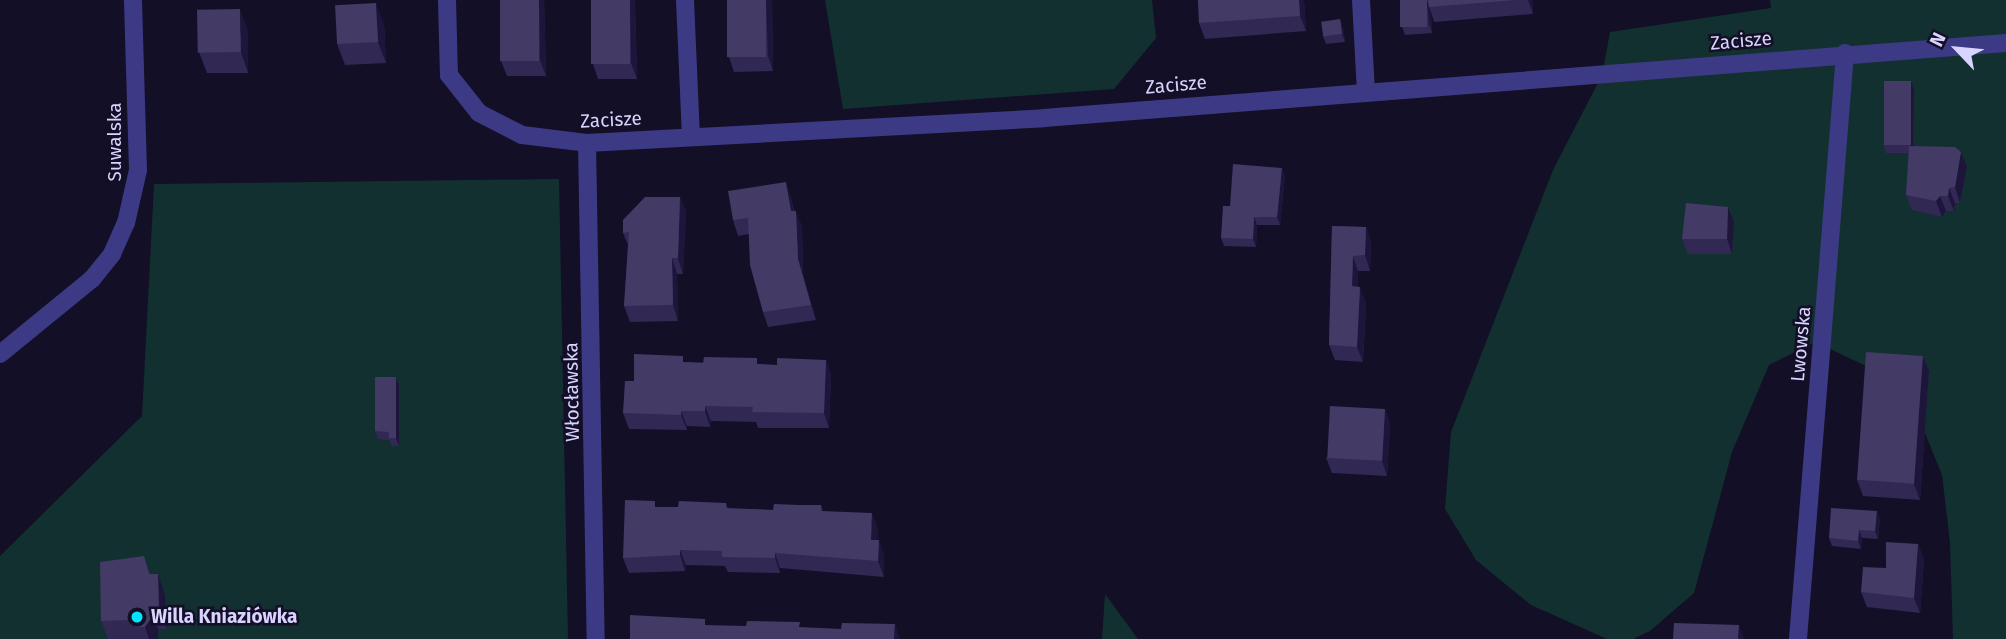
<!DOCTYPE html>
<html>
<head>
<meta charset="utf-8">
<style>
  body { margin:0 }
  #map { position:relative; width:2006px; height:639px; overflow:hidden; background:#130f26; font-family:"Fira Sans",sans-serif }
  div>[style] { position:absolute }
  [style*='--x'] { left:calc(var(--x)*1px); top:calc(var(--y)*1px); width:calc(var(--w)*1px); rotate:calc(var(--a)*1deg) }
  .green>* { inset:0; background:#12302f }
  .lane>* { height:18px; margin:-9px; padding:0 9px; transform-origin:9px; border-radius:9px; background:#3d3a85 }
  .street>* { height:18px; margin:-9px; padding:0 9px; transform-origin:9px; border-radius:9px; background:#3d3a85 }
  .wall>* { inset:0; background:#312854 }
  .shaded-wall>* { inset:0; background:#1d163a }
  .building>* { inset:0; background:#433a66; transform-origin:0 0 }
  .dots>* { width:19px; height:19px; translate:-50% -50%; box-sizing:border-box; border:4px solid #130f26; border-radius:50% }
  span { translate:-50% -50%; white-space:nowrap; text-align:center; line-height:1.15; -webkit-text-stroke:5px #130f26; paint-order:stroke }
  .street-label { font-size:19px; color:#d9d4ff }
  .poi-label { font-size:19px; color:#d9d4ff; font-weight:700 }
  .left { translate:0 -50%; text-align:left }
  .north { position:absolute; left:1922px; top:14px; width:70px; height:70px; -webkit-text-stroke:5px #130f26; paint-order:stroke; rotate:296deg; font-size:19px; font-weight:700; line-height:28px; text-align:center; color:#d9d4ff }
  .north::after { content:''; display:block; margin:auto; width:24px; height:32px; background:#d9d4ff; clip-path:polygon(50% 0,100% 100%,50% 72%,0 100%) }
</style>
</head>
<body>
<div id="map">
  <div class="green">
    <div style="clip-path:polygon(825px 0,1152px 0,1156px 38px,1114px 89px,843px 109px)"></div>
    <div style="clip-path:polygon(1770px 0,2006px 0,2006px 639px,1953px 639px,1950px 543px,1942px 475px,1909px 394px,1879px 372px,1815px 342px,1769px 365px,1732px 452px,1694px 593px,1650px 631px,1633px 639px,1607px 639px,1531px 605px,1476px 560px,1445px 509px,1451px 432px,1553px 170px,1602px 75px,1610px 32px,1771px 8px)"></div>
    <div style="clip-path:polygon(559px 179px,568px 639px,0 639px,0 556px,142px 416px,154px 184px)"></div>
    <div style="clip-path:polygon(1105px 594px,1138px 639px,1102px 639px)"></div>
  </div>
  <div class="lane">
    <div style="--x:685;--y:0;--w:136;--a:87.5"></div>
    <div style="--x:1361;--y:0;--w:93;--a:86.9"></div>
  </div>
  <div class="street">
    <div style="--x:447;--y:0;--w:75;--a:88.5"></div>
    <div style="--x:449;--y:75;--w:48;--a:51.7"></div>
    <div style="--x:479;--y:113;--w:48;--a:27.1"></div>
    <div style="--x:522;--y:135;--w:65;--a:7"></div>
    <div style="--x:587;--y:143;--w:458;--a:-3.1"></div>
    <div style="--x:1044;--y:118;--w:965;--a:-4.46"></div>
    <div style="--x:587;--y:143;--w:496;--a:89"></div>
    <div style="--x:0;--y:354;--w:119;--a:-39.2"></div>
    <div style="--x:92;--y:279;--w:32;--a:-51"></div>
    <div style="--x:112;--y:254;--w:34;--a:-66"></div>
    <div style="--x:126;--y:223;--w:54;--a:-77.2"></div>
    <div style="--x:138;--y:170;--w:170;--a:-91.7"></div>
    <div style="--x:1798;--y:639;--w:588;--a:-85.41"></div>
  </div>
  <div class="wall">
    <div style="clip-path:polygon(500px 0,544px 0,546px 76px,507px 76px,501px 61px)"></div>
    <div style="clip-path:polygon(591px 0,635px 0,637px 79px,598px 79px,593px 64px)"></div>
    <div style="clip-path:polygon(727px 0,772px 0,773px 71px,734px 72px,729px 57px)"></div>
    <div style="clip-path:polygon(1198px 0,1304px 0,1306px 31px,1205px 39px,1199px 23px)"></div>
    <div style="clip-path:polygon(1400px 0,1532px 0,1533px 14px,1434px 22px,1431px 12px,1432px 33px,1405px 35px,1402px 27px)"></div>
    <div style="clip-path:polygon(1340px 19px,1343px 28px,1345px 42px,1326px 44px,1323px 36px)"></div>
    <div style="clip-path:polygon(384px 24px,386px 63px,345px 65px,337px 44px)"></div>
    <div style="clip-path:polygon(248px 30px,248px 73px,207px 73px,199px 52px)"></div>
    <div style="clip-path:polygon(1914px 89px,1913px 146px,1967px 167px,1960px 203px,1955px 203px,1954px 211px,1946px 211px,1942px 217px,1912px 210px,1906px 195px,1909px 153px,1886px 153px,1883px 145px)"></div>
    <div style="clip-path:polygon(1285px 176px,1280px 225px,1257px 225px,1256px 247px,1224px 246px,1221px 238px,1230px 206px)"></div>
    <div style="clip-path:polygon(680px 197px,686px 212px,683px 274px,677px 274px,678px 321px,630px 322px,624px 306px,628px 245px,623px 233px)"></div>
    <div style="clip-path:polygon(791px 197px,794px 211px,802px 226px,803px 274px,816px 320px,768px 327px,763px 312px,749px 234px,738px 236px,733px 220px)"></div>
    <div style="clip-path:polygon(1734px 222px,1732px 254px,1688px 254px,1682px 239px)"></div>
    <div style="clip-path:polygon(1332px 226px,1366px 227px,1371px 242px,1370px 271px,1358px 271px,1358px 287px,1366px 303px,1363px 362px,1335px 360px,1329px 345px)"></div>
    <div style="clip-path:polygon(1923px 356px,1929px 371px,1920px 500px,1863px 496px,1857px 480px)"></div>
    <div style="clip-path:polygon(826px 360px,831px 375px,829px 428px,758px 428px,756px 422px,711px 421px,710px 427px,687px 426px,687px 430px,629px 429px,623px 413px,634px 381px,685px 362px,777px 365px)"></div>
    <div style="clip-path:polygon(396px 377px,399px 385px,399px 446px,392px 446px,389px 440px,378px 439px,375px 431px)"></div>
    <div style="clip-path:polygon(1385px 409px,1390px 424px,1387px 476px,1332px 473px,1326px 458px)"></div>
    <div style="clip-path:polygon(726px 503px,728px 509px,773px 510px,821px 505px,823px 511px,878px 528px,877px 540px,884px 555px,884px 577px,780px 568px,780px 573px,728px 572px,725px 566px,686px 565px,685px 571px,629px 573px,623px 558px,657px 507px,678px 507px)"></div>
    <div style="clip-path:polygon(1880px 519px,1878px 539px,1862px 538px,1861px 549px,1832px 546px,1829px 538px)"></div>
    <div style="clip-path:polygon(1918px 544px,1924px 560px,1920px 613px,1867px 607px,1861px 592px)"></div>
    <div style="clip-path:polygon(144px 556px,150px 574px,165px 595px,167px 629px,158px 629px,158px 639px,108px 639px,101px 621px)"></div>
  </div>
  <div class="shaded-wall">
    <div style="clip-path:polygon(539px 0,544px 0,546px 76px,540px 60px)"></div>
    <div style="clip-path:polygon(630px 0,635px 0,637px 79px,631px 63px)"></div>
    <div style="clip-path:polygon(766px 0,772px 0,773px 71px,768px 56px)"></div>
    <div style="clip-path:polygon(1299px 0,1304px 0,1306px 31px,1300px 16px)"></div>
    <div style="clip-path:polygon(1427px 0,1431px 12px,1432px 33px,1429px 24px)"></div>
    <div style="clip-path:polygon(1528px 0,1532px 0,1533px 14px)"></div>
    <div style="clip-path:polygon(376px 3px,384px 24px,386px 63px,378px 42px)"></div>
    <div style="clip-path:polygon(240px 9px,248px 30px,248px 73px,241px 52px)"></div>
    <div style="clip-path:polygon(1340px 19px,1343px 28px,1345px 42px,1342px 34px)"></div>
    <div style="clip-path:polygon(1911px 81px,1914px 89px,1913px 153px,1910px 145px)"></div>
    <div style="clip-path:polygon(1961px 152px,1967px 167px,1960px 203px,1955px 187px)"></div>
    <div style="clip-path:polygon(1282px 168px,1285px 176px,1280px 225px,1277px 217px)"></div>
    <div style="clip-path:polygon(786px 182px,791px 197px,796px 227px,791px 211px)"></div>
    <div style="clip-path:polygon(1949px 188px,1955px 203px,1954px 211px,1948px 196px)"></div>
    <div style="clip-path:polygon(1940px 196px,1946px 211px,1942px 217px,1936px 201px)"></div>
    <div style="clip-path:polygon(680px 197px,686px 212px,683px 274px,678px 258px)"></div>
    <div style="clip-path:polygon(1728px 207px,1734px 222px,1732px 254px,1727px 239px)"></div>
    <div style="clip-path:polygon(796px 211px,802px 226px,803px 274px,816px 320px,811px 305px,798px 259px)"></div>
    <div style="clip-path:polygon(1254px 217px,1257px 225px,1256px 247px,1253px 239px)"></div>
    <div style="clip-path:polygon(1366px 227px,1371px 242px,1370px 271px,1365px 255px)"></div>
    <div style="clip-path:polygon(1353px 256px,1358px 271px,1358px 301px,1352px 286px)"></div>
    <div style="clip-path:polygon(672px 258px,677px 274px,678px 321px,673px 305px)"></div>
    <div style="clip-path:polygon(1360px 287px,1366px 303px,1363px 362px,1357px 347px)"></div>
    <div style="clip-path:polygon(1923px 356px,1929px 371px,1920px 500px,1914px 484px)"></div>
    <div style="clip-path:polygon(826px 360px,831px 375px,829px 428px,824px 413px)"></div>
    <div style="clip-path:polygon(396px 377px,399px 385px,399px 446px,396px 438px)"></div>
    <div style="clip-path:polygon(705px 406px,711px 421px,710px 427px,705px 411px)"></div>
    <div style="clip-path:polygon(1385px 409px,1390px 424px,1387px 476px,1382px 461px)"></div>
    <div style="clip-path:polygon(681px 411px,687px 426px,687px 430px,681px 415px)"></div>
    <div style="clip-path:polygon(1877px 511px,1880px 519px,1878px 539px,1875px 531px)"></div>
    <div style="clip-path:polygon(872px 513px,878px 528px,877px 555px,871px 540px)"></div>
    <div style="clip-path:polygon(1859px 530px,1862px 538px,1861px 549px,1858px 541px)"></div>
    <div style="clip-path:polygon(879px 540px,884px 555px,884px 577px,878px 561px)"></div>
    <div style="clip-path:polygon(1918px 544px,1924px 560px,1920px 613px,1914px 598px)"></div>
    <div style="clip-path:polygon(680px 550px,686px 565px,685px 571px,680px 555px)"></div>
    <div style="clip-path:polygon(775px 553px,780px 568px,780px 573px,775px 558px)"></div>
    <div style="clip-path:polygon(158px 574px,165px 595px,167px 629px,159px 608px)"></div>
    <div style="clip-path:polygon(150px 608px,158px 629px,158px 639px,149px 639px,145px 627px)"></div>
    <div style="clip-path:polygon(895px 624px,900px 639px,894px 639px)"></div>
    <div style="clip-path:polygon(1739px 625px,1744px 639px,1738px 639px)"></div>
  </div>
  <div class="building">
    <div style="left:500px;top:0;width:39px;height:61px"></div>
    <div style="left:591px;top:0;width:39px;height:64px"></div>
    <div style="left:727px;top:0;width:39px;height:57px"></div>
    <div style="clip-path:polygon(1198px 0,1299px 0,1300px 16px,1199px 23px)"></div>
    <div style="left:1400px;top:0;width:27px;height:27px"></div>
    <div style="clip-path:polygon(1428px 0,1516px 0,1429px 7px)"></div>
    <div style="left:376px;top:3px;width:39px;height:41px;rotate:87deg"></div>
    <div style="left:240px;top:9px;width:43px;height:43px;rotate:89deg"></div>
    <div style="left:1340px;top:19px;width:15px;height:19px;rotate:82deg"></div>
    <div style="left:1884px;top:81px;width:27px;height:64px"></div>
    <div style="clip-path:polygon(1909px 146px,1955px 147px,1961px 152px,1955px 187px,1949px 188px,1948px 196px,1940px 196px,1936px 201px,1906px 195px)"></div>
    <div style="clip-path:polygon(1233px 164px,1282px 168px,1277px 217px,1254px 217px,1253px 239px,1221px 238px,1223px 206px,1230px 206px)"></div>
    <div style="clip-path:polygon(786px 182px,791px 211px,796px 211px,798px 259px,811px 305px,763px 312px,750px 265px,748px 218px,733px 220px,728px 191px)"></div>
    <div style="clip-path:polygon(645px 197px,680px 197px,678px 258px,672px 258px,673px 305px,624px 306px,629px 232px,623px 233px,623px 220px)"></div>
    <div style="clip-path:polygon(1686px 203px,1728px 207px,1727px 239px,1682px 239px)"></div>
    <div style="clip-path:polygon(1332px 226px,1366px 227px,1365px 255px,1353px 256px,1352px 286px,1360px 287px,1357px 347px,1329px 345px)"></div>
    <div style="left:1866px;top:352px;width:57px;height:128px;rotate:4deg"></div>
    <div style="clip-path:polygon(634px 354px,683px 356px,683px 362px,703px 363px,704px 357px,757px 358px,757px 364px,777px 365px,777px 358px,826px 360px,824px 413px,752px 412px,753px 407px,705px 406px,705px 411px,681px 411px,681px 415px,623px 413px,625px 381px,634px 381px)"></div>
    <div style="clip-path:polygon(375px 377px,396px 377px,396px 438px,389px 438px,389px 432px,375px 431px)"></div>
    <div style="left:1330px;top:406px;width:55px;height:52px;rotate:3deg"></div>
    <div style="clip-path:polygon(625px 500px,655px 501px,655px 507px,678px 507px,679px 501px,726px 503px,726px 508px,773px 510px,774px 504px,799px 505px,821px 505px,821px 511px,872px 513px,871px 540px,879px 540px,878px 561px,775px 553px,775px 558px,722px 557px,722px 551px,680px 550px,680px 555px,623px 558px)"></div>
    <div style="clip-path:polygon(1831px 508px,1877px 511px,1875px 531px,1859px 530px,1858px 541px,1829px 538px)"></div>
    <div style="clip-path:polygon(1886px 542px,1918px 544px,1914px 598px,1861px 592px,1863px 567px,1886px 568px)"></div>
    <div style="clip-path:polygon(144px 556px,149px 574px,158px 574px,159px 608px,150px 608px,150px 620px,145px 627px,135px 627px,130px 620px,101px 621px,100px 562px)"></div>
    <div style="clip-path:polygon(630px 615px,705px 619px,705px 625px,746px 626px,747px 621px,800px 622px,799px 627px,821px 628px,841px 629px,842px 623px,895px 624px,894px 639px,630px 639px)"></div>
    <div style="clip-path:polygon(1674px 623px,1739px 625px,1738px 639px,1673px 639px)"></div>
  </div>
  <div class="dots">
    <div style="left:137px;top:617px;background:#00e5ff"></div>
  </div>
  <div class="street-label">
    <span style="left:1741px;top:41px;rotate:-5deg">Zacisze</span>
    <span style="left:1176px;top:85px;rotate:-5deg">Zacisze</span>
    <span style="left:611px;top:120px;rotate:-3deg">Zacisze</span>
    <span style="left:115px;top:142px;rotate:-90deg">Suwalska</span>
    <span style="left:1801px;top:344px;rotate:-85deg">Lwowska</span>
    <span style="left:572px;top:392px;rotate:-91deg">Włocławska</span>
  </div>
  <div class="poi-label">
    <span class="left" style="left:151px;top:617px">Willa Kniaziówka</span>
  </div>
  <div class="north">N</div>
</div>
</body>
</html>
